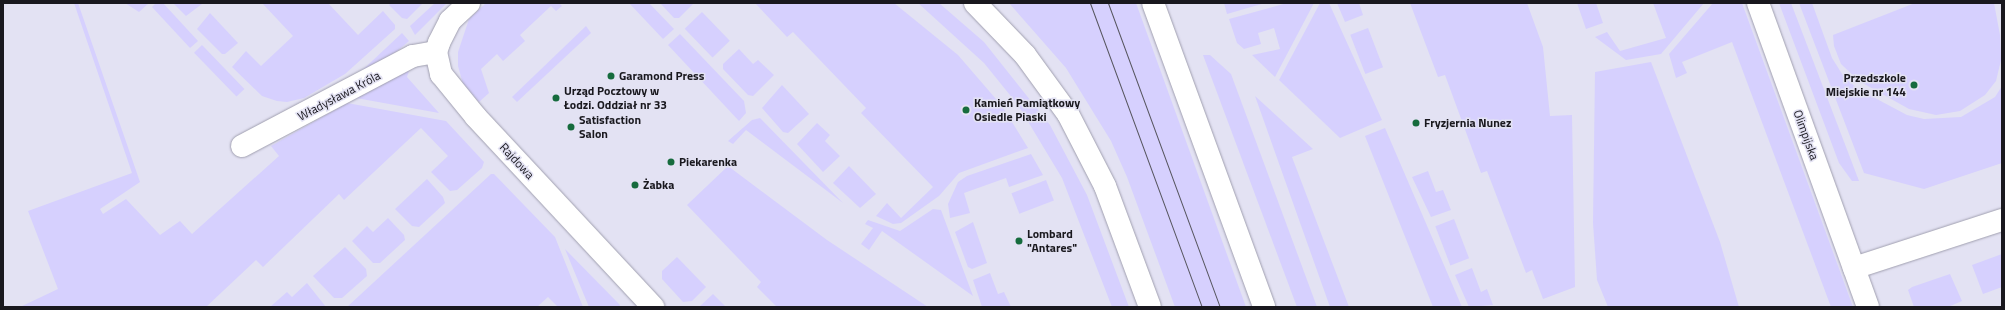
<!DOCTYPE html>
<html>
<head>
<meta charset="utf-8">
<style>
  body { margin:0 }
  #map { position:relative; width:2005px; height:310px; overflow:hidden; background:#e3e2f3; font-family:"Titillium Web",sans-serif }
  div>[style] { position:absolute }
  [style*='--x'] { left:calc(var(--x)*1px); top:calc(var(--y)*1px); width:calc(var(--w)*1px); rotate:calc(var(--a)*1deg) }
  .green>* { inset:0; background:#d6d0fe; transform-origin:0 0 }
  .roads { filter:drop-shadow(0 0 1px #a09faf) drop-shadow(0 0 1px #a09faf) }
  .minor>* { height:22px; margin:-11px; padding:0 11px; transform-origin:11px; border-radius:11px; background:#fff }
  .tertiary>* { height:22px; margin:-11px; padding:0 11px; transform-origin:11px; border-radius:11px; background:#fff }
  .tram>* { height:1px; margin:-0.5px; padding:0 0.5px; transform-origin:0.5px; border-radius:0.5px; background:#57565f }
  .dots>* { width:11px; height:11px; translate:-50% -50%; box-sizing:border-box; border:2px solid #e3e2f3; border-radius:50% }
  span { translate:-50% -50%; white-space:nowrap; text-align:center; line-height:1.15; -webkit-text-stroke:3px #e3e2f3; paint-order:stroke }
  .poi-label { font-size:12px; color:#19181e; font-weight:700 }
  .left { translate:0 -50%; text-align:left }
  .right { translate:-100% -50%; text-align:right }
  .street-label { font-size:12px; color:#19181e }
  .frame { position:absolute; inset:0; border:4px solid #19181e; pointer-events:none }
</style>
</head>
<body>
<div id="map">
  <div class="green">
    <div style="clip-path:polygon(74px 3px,78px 3px,140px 182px,100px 209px,103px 214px,126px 199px,160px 235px,180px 221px,192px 234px,279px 156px,271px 146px,347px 103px,446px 121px,484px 162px,482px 168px,457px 190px,450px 191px,431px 172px,448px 156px,421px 128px,344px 200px,339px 194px,263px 267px,256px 260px,206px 307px,20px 307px,58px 289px,28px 211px,132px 173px)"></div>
    <div style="clip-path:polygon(125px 3px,149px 3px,139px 12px)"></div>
    <div style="clip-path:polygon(156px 3px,163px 3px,198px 41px,190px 48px,152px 7px)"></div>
    <div style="clip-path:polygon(173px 3px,201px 3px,202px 4px,186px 16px)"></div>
    <div style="clip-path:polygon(262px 3px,328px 3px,358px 35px,383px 11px,395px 25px,395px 29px,345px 74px,304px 98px,287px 102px,277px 101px,262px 96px,232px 67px,246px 51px,261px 66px,293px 36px)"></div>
    <div style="clip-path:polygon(391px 3px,423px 3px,407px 19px,402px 18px,389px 5px)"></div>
    <div style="clip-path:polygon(435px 3px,447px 3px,415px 35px,410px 26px)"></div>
    <div style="clip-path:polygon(486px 3px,559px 3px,562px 6px,556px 11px,551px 6px,520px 35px,525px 41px,503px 61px,497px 54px,481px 69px,489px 93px,479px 102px,463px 84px,458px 66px,458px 52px,469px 19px)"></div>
    <div style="clip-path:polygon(629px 3px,649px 3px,674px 29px,663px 39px)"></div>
    <div style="clip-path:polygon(660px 3px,694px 3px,679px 18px,674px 18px)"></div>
    <div style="clip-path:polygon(755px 3px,894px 3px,958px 55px,1002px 106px,1028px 148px,959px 173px,939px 196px,901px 223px,893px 224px,876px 216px,887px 203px,901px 218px,933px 187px,861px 113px,866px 108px,793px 32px,787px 37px)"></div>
    <div style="clip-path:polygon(918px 3px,939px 3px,984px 42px,1050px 125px,1087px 195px,1129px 307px,1112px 307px,1062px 178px,1018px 105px,984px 63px)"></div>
    <div style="clip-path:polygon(1009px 3px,1136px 3px,1246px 307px,1175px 307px,1127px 177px,1111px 141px,1066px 68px)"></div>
    <div style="clip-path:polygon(1224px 3px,1265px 3px,1227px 14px)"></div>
    <div style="clip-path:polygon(1287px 3px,1314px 3px,1275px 77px,1252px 55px,1280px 49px,1274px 28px,1258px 33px,1261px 44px,1244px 49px,1237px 43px,1229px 19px)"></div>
    <div style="clip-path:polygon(1320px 3px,1329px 3px,1382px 120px,1340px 138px,1279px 80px)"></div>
    <div style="clip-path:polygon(1337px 3px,1359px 3px,1363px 15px,1345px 22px)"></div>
    <div style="clip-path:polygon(1410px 3px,1527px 3px,1543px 47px,1550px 116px,1572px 115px,1575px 287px,1543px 299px,1532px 270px,1526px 273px,1487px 171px,1481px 173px,1445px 75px,1438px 77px)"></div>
    <div style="clip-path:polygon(1577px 3px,1596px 3px,1603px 23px,1586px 29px)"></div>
    <div style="clip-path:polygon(1653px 3px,1704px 3px,1661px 54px,1626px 60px,1595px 37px,1607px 32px,1620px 51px,1666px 38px)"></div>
    <div style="clip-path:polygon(1713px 3px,1742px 3px,1853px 307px,1831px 307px,1732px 42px,1682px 62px,1687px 73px,1676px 78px,1669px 54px)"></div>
    <div style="clip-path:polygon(1779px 3px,1791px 3px,1859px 181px,1852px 181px,1839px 163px)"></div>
    <div style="clip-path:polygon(1799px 3px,1812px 3px,1832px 58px,1844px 77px,1858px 89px,1907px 115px,1924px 119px,1961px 117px,1995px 97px,2002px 86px,2002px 163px,1924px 189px,1864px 173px)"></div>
    <div style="clip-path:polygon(1915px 3px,1994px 3px,2000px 35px,2001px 60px,1996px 81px,1985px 95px,1960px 111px,1936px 115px,1909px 109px,1859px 81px,1841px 64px,1834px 46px,1833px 35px)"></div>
    <div style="left:702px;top:12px;width:40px;height:24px;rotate:46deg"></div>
    <div style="clip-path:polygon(210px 13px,238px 43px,225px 54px,222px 54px,197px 29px)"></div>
    <div style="clip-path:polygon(586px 26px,591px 33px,517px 102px,512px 97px)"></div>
    <div style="left:1368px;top:28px;width:42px;height:19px;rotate:69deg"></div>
    <div style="clip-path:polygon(402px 33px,409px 41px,396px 52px,355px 77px)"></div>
    <div style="clip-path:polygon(680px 34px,744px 101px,746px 113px,739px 121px,668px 45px)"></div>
    <div style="left:202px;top:45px;width:61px;height:11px;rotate:46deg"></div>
    <div style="clip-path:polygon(739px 49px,753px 64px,758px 60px,774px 75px,753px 96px,748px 95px,723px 69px,723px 64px)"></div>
    <div style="clip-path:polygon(1203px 55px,1210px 55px,1231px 74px,1317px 307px,1297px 307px)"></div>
    <div style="clip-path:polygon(1651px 62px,1720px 242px,1739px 307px,1608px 307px,1597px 280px,1593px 223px,1595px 72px)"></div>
    <div style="clip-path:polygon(404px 69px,409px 71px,407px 77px,439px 113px,356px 98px)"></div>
    <div style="clip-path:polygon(782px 85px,809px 114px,788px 133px,783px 132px,762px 108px)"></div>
    <div style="clip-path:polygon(1255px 96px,1313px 149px,1292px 157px,1349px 307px,1330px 307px)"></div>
    <div style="clip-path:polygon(760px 118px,843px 203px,746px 130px,733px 144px,728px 141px,752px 120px)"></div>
    <div style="clip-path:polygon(817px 123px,830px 135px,825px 141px,840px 156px,823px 172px,797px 144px)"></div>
    <div style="clip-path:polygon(1385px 128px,1462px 307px,1433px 307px,1365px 136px)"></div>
    <div style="clip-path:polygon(1031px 154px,1043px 175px,1009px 187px,1006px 178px,964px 193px,970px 213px,950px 218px,948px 204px,958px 182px,967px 176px)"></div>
    <div style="clip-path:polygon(728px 166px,827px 240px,928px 307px,777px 307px,757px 287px,761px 282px,687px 205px)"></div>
    <div style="clip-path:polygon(849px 166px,876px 194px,860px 208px,833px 183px)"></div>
    <div style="clip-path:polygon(1428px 171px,1436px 192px,1443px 190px,1451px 210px,1431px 217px,1412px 177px)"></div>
    <div style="clip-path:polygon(491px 174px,494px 174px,555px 237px,583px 307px,558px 307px,548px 297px,537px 307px,347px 307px)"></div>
    <div style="clip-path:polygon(427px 179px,443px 197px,445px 203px,419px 227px,412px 226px,395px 209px)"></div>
    <div style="left:1046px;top:180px;width:22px;height:37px;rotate:69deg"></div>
    <div style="clip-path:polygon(933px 209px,941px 210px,973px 296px,882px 231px,869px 250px,861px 244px,873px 228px,865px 224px,868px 220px,900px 231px)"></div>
    <div style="clip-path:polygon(388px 218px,404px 235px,405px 240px,380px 263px,373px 263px,352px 241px,367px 226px,373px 232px)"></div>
    <div style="left:1454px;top:219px;width:42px;height:20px;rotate:69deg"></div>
    <div style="clip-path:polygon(973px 222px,987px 263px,972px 269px,968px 267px,955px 232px)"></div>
    <div style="clip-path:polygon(345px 247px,366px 269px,367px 276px,342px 298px,334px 298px,313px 276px)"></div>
    <div style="clip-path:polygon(565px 249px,620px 305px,619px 307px,589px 307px)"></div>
    <div style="clip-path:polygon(2002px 254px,2002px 287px,1983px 294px,1972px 265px)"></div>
    <div style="clip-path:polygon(677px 257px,706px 287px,692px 301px,683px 302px,662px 279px,662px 271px)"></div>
    <div style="clip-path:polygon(1472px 268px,1481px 292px,1487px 289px,1493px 305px,1469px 307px,1455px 275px)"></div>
    <div style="clip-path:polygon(990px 273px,998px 294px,1004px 292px,1011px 307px,982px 307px,973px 280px)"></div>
    <div style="clip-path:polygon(1950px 274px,1962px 301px,1948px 307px,1914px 307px,1908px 290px,1912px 287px)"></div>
    <div style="clip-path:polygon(307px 283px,326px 307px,270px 307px,287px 292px,292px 297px)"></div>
    <div style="clip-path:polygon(713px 294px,726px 307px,699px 307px)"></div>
  </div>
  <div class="roads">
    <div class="minor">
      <div style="--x:469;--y:3;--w:26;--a:137"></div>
      <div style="--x:450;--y:21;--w:25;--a:117"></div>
      <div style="--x:439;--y:43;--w:9;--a:108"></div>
      <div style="--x:436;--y:52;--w:23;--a:77"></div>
      <div style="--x:441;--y:74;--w:55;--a:50.9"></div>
      <div style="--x:476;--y:117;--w:260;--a:47"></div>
      <div style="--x:1758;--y:3;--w:323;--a:70.1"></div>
      <div style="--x:242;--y:146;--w:193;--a:-27.8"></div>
      <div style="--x:413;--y:56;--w:23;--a:-10"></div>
      <div style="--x:1854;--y:268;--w:156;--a:-18"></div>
    </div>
    <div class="tertiary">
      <div style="--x:975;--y:3;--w:72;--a:46.1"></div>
      <div style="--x:1025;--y:55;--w:73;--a:53.9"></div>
      <div style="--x:1068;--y:114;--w:81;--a:62.8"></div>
      <div style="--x:1105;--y:186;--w:129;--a:69.6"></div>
      <div style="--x:1153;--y:3;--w:324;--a:69.9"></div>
    </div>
  </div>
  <div class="tram">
    <div style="--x:1090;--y:3;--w:324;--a:69.8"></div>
    <div style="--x:1108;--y:3;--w:324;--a:69.8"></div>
  </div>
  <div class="dots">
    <div style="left:611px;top:76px;background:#166b3d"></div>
    <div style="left:1914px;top:85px;background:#166b3d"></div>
    <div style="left:556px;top:98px;background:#166b3d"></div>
    <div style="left:966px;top:110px;background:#166b3d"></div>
    <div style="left:1416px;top:123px;background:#166b3d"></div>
    <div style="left:571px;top:127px;background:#166b3d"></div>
    <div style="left:671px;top:162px;background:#166b3d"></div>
    <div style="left:635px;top:185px;background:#166b3d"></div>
    <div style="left:1019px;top:241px;background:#166b3d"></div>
  </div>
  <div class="poi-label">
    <span class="left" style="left:619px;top:76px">Garamond Press</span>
    <span class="right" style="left:1906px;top:85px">Przedszkole<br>Miejskie nr 144</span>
    <span class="left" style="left:564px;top:98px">Urząd Pocztowy w<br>Łodzi. Oddział nr 33</span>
    <span class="left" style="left:974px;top:110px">Kamień Pamiątkowy<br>Osiedle Piaski</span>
    <span class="left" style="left:579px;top:127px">Satisfaction<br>Salon</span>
    <span class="left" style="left:1424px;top:123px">Fryzjernia Nunez</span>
    <span class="left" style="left:679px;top:162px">Piekarenka</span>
    <span class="left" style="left:643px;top:185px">Żabka</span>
    <span class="left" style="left:1027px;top:241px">Lombard<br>"Antares"</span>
  </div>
  <div class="street-label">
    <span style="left:339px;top:96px;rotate:-28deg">Władysława Króla</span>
    <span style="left:1806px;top:135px;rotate:70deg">Olimpijska</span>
    <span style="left:517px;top:161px;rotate:47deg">Rajdowa</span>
  </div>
  <div class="frame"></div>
</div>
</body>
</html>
